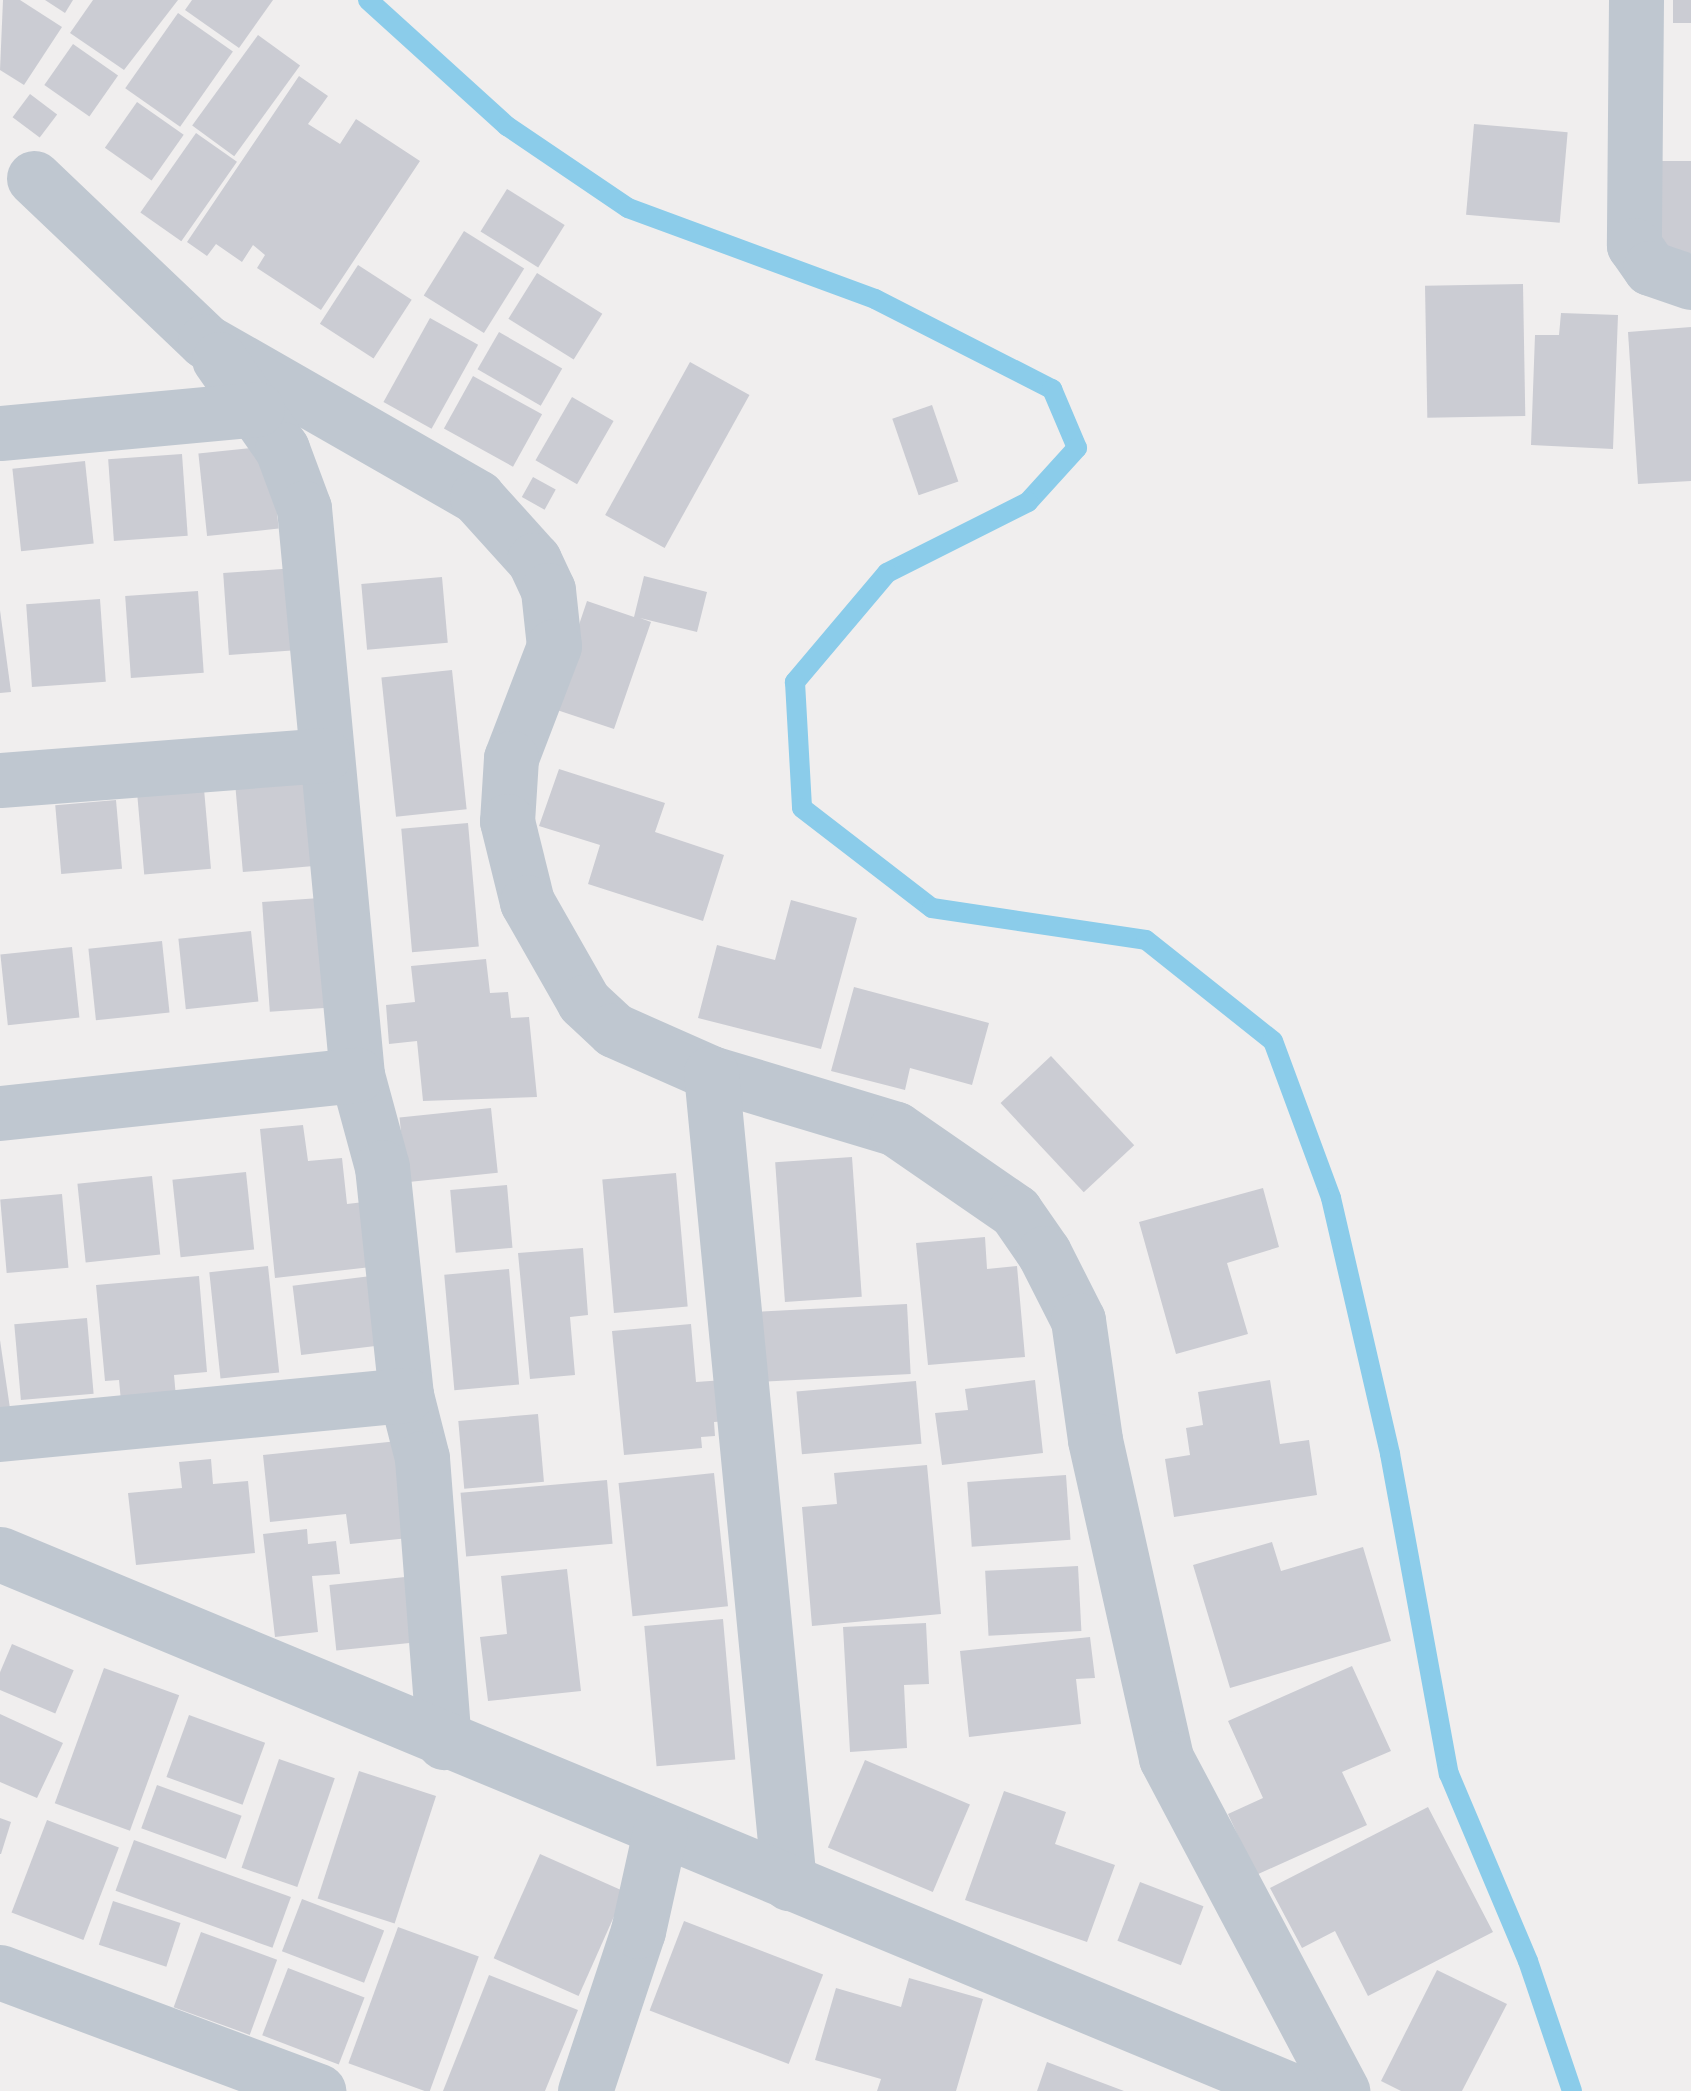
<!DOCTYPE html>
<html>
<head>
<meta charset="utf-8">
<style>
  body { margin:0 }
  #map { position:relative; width:1691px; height:2091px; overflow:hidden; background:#f0eeee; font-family:"Nunito Sans",sans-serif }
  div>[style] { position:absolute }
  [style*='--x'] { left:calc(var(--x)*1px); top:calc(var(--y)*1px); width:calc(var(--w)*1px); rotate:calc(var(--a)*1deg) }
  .stream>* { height:20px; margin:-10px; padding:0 10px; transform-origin:10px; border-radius:10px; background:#8bccea }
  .building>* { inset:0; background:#cbccd3; transform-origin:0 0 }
  .minor>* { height:55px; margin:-27.5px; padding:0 27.5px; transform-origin:27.5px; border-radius:27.5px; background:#bfc7d0 }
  span { translate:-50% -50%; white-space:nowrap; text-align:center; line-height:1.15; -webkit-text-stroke:9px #fff; paint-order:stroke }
</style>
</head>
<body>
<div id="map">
  <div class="stream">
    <div style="--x:368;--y:0;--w:188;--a:42.2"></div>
    <div style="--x:507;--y:126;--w:146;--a:34.1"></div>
    <div style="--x:628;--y:208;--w:263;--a:20.2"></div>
    <div style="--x:875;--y:299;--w:199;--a:27"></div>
    <div style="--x:1052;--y:389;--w:64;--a:67"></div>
    <div style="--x:1077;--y:448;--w:73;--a:132.2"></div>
    <div style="--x:1028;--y:502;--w:158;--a:153.3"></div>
    <div style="--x:887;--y:573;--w:143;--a:130.2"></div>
    <div style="--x:795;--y:682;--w:126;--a:86.8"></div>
    <div style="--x:802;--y:808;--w:164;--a:37.6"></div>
    <div style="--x:932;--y:908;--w:216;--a:8.5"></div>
    <div style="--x:1146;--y:940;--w:162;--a:38.5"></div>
    <div style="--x:1273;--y:1041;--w:167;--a:69.7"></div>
    <div style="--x:1331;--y:1198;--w:263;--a:77"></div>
    <div style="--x:1390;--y:1454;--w:325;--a:79.6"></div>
    <div style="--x:1449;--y:1774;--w:203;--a:67.1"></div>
    <div style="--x:1528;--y:1961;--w:137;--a:71.3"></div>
  </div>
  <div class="building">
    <div style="clip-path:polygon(3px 0,20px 0,62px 27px,24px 85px,0 70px)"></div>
    <div style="clip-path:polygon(45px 0,73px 0,65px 13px)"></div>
    <div style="clip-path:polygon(93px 0,178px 0,124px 70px,70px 33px)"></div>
    <div style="clip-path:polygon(192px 0,273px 0,239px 48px,185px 10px)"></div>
    <div style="left:1673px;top:0;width:18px;height:23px"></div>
    <div style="left:178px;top:13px;width:67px;height:92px;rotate:35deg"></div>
    <div style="left:258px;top:35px;width:52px;height:112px;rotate:36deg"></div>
    <div style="left:73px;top:44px;width:55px;height:50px;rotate:35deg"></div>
    <div style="clip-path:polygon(299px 76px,328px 96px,308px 124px,340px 144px,356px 119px,420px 161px,321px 310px,257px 268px,265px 255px,253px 245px,242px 262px,216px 244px,207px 256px,187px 242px)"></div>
    <div style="left:30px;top:94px;width:34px;height:29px;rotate:37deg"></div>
    <div style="left:137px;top:102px;width:57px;height:56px;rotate:35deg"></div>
    <div style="left:1474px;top:124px;width:94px;height:91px;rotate:5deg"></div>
    <div style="left:196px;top:133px;width:50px;height:97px;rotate:35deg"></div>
    <div style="left:1691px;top:161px;width:92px;height:34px;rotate:90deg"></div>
    <div style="left:507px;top:189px;width:68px;height:50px;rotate:32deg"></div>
    <div style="left:464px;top:231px;width:71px;height:76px;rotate:32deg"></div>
    <div style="left:358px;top:265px;width:64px;height:70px;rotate:33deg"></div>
    <div style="left:537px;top:273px;width:77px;height:54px;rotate:32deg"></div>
    <div style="left:1523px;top:284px;width:132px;height:98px;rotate:89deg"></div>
    <div style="clip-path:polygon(1561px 313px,1618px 315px,1613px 449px,1531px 445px,1535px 335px,1559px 335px)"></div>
    <div style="left:430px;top:318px;width:55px;height:96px;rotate:29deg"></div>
    <div style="clip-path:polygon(1691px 327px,1691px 481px,1638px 484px,1628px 332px)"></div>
    <div style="left:499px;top:332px;width:73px;height:43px;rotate:30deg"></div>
    <div style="left:690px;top:362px;width:68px;height:175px;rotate:29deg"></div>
    <div style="left:473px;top:376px;width:79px;height:60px;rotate:29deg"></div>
    <div style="left:572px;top:397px;width:48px;height:73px;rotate:30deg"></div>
    <div style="left:932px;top:405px;width:81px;height:42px;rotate:71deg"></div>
    <div style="left:270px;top:446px;width:83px;height:72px;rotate:84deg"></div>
    <div style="left:182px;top:454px;width:82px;height:74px;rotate:86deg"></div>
    <div style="left:85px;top:461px;width:83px;height:73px;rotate:84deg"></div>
    <div style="left:533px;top:477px;width:26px;height:23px;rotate:29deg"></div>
    <div style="left:296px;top:568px;width:82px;height:73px;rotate:86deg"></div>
    <div style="clip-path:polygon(644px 576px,707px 592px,697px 632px,640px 618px,651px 622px,614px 729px,551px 708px,587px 601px,634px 617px)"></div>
    <div style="left:442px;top:577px;width:66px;height:81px;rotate:85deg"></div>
    <div style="left:198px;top:591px;width:82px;height:73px;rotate:86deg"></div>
    <div style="left:100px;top:599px;width:83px;height:74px;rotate:86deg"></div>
    <div style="clip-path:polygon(0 610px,11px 692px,0 693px)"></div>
    <div style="left:452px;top:670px;width:140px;height:71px;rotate:84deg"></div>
    <div style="clip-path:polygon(559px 769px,665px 803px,655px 832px,724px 855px,703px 921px,588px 884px,600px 845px,539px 826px)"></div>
    <div style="left:309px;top:779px;width:87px;height:74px;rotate:85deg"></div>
    <div style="left:204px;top:789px;width:80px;height:67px;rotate:85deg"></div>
    <div style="left:116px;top:800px;width:69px;height:61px;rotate:85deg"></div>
    <div style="left:468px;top:823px;width:124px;height:67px;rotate:85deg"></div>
    <div style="left:320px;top:898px;width:110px;height:58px;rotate:86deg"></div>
    <div style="clip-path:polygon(791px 900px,857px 918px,821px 1049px,698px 1018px,717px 945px,775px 960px)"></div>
    <div style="left:251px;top:931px;width:71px;height:73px;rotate:84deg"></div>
    <div style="left:162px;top:941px;width:72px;height:74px;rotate:84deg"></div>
    <div style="left:72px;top:947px;width:71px;height:72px;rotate:84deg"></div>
    <div style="clip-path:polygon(486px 959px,490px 993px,508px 992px,511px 1018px,529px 1017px,537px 1097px,423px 1101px,417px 1041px,389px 1044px,386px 1005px,415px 1002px,411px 966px)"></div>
    <div style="clip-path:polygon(854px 987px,989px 1023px,972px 1085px,910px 1068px,905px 1090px,831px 1071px)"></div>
    <div style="left:1051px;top:1056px;width:122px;height:69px;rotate:47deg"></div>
    <div style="left:491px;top:1108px;width:65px;height:92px;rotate:84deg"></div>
    <div style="clip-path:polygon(303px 1125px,308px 1161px,342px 1158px,347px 1204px,364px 1202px,371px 1267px,275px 1278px,260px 1129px)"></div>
    <div style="left:852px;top:1157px;width:140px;height:77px;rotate:86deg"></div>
    <div style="left:246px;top:1172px;width:78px;height:74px;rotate:84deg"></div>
    <div style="left:676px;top:1173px;width:134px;height:74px;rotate:85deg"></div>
    <div style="left:152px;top:1176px;width:79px;height:75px;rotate:84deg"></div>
    <div style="left:507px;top:1185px;width:63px;height:57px;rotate:85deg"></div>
    <div style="clip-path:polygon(1263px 1188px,1279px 1247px,1227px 1263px,1248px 1334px,1176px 1354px,1139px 1222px)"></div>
    <div style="left:62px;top:1194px;width:74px;height:62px;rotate:85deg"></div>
    <div style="clip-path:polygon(985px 1237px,987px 1269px,1017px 1266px,1025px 1357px,928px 1365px,916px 1243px)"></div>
    <div style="clip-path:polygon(583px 1248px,588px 1315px,570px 1317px,575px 1375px,530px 1379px,518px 1253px)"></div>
    <div style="left:268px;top:1266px;width:107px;height:59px;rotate:84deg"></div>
    <div style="left:509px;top:1269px;width:116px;height:65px;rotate:85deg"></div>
    <div style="clip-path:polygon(199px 1276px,207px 1372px,174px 1375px,177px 1408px,122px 1412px,119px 1380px,105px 1381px,96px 1285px)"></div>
    <div style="left:371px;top:1276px;width:70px;height:79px;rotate:83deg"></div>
    <div style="left:907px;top:1304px;width:70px;height:150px;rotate:87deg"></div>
    <div style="left:87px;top:1318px;width:76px;height:73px;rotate:85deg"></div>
    <div style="clip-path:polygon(691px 1324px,696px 1382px,724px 1380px,727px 1421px,714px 1422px,715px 1436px,701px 1437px,702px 1448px,624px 1455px,612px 1331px)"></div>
    <div style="clip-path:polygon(0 1340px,13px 1429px,0 1431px)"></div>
    <div style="clip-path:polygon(1035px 1380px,1043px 1453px,942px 1465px,935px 1413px,968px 1410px,965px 1389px)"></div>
    <div style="clip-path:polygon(1270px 1380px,1280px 1444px,1309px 1440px,1317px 1495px,1174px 1517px,1165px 1459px,1190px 1455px,1186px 1428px,1203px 1425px,1198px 1392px)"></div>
    <div style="left:916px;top:1381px;width:63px;height:120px;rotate:85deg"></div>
    <div style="left:538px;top:1414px;width:68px;height:80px;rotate:85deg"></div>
    <div style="clip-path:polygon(398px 1441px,409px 1538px,350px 1544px,346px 1514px,270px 1522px,263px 1455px)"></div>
    <div style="clip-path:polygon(211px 1459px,213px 1484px,248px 1481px,255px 1553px,136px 1565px,128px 1493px,182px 1488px,179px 1462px)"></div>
    <div style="clip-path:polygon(927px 1465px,941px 1614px,812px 1626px,802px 1507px,837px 1504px,834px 1473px)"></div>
    <div style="left:714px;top:1473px;width:134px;height:96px;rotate:84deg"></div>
    <div style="left:1066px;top:1475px;width:65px;height:99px;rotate:86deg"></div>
    <div style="left:607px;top:1480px;width:64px;height:147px;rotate:85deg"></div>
    <div style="clip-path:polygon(307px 1529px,308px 1544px,336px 1541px,340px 1574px,312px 1576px,318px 1632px,275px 1637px,263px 1534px)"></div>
    <div style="clip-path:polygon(1272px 1542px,1281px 1571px,1363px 1547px,1391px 1641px,1230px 1688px,1193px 1565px)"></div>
    <div style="left:1078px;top:1566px;width:65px;height:93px;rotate:87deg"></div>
    <div style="clip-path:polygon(567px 1569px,581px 1691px,488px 1701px,480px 1637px,507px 1634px,501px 1576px)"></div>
    <div style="left:405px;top:1577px;width:66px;height:76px;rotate:84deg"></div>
    <div style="left:723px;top:1619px;width:141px;height:79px;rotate:85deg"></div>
    <div style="clip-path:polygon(926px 1623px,929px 1684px,904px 1685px,907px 1748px,850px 1752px,843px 1627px)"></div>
    <div style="clip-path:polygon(1090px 1637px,1095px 1678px,1076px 1679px,1081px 1724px,969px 1737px,960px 1651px)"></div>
    <div style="left:12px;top:1644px;width:67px;height:47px;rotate:23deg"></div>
    <div style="clip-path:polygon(1352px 1666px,1391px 1751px,1342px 1772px,1367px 1825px,1256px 1875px,1228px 1814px,1263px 1798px,1228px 1721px)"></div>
    <div style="left:104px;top:1668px;width:80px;height:144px;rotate:20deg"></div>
    <div style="clip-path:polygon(0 1714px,63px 1743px,37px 1798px,0 1782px)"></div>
    <div style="left:189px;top:1715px;width:81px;height:66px;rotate:20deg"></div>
    <div style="left:279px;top:1759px;width:59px;height:115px;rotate:19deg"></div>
    <div style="left:865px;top:1760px;width:114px;height:95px;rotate:23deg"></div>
    <div style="left:359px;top:1771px;width:81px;height:134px;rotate:18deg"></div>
    <div style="left:157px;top:1785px;width:90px;height:46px;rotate:20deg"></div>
    <div style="clip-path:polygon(1004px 1791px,1066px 1812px,1055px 1844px,1115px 1865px,1087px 1942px,965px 1900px)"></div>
    <div style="clip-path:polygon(1428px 1807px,1493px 1932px,1368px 1996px,1335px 1931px,1302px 1948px,1270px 1888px)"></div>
    <div style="clip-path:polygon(0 1818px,11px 1822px,1px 1854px,0 1854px)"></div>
    <div style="left:47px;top:1820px;width:77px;height:99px;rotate:21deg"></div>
    <div style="left:134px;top:1840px;width:167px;height:54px;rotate:20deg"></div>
    <div style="left:540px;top:1854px;width:93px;height:114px;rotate:24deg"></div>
    <div style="left:1140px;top:1882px;width:68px;height:63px;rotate:21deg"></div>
    <div style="left:302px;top:1899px;width:88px;height:56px;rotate:21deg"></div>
    <div style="left:113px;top:1901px;width:71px;height:46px;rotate:18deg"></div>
    <div style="left:684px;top:1921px;width:149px;height:96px;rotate:21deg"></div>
    <div style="left:398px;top:1927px;width:86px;height:145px;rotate:20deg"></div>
    <div style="left:201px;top:1932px;width:81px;height:80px;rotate:20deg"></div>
    <div style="left:288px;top:1968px;width:82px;height:72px;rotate:21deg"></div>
    <div style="clip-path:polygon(1437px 1970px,1507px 2004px,1462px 2091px,1401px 2091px,1381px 2081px)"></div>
    <div style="clip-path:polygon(489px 1975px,578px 2010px,545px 2091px,443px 2091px)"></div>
    <div style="clip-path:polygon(909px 1978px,983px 1999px,956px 2091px,877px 2091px,881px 2079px,815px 2060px,836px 1988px,901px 2007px)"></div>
    <div style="clip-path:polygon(1047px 2062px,1124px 2091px,1037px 2091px)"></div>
  </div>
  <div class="minor">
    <div style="--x:1636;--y:0;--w:245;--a:90.5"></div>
    <div style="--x:1634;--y:245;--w:28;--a:55"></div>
    <div style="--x:1650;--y:268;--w:43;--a:18.9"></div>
    <div style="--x:34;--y:178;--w:236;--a:43.6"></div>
    <div style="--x:205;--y:341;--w:314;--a:29.8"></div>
    <div style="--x:477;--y:497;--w:85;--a:47.9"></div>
    <div style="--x:534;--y:560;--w:33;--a:65"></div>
    <div style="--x:548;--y:590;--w:56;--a:83.9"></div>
    <div style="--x:554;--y:646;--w:120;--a:111"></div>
    <div style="--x:511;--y:758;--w:63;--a:93.6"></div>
    <div style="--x:507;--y:821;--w:83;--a:76.1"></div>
    <div style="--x:527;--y:902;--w:115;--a:60.3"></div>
    <div style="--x:584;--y:1002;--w:41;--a:43"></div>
    <div style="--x:614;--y:1030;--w:106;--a:23.9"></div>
    <div style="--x:711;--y:1073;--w:193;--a:16.8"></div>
    <div style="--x:896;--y:1129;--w:145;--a:34.6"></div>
    <div style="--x:1015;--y:1211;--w:51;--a:55.4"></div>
    <div style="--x:1044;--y:1253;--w:75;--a:63.1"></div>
    <div style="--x:1078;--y:1320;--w:121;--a:81.9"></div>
    <div style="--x:1095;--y:1440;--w:326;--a:77.4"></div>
    <div style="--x:1166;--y:1758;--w:377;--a:62.1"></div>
    <div style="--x:219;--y:359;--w:110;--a:55"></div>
    <div style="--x:282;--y:449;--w:63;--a:69.6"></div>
    <div style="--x:304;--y:508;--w:569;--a:84.66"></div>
    <div style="--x:357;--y:1075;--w:95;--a:74.8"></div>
    <div style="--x:382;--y:1167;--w:229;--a:84"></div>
    <div style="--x:406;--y:1395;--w:65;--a:75.7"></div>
    <div style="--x:422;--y:1458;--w:285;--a:85.6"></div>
    <div style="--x:0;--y:433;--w:258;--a:-5.3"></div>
    <div style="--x:0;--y:780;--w:325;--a:-4.4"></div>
    <div style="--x:711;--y:1073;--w:814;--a:84.5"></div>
    <div style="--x:0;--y:1113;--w:359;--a:-6.1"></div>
    <div style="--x:0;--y:1434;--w:408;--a:-5.5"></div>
    <div style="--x:0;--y:1554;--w:1400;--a:22.55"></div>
    <div style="--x:0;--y:1972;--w:340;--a:20.5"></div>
    <div style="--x:585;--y:2091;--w:169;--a:-71.7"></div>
    <div style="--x:638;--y:1931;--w:101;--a:-77.5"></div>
  </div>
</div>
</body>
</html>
